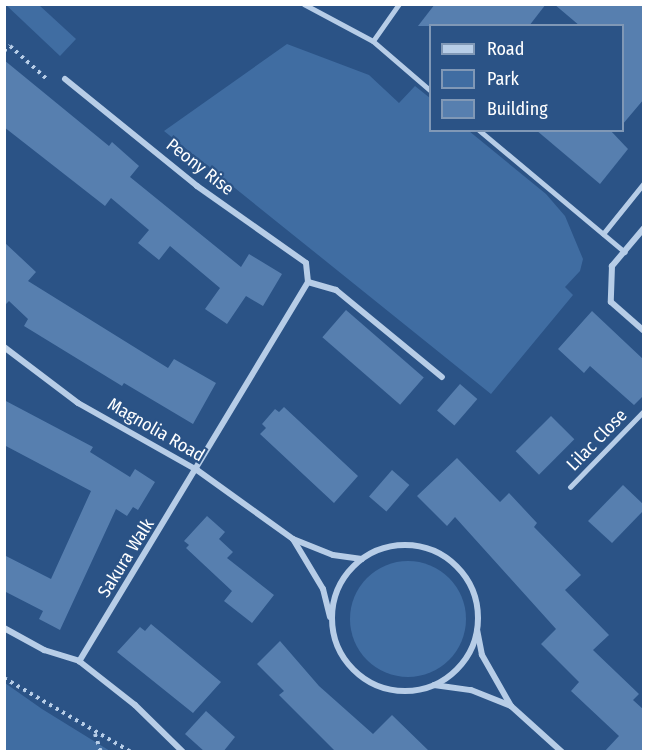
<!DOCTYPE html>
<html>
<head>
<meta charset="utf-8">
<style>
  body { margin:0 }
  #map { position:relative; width:648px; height:756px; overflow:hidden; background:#2b5386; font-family:"Fira Sans Condensed",sans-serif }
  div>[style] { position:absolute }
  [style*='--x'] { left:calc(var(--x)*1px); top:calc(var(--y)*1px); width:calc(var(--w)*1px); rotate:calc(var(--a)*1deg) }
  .green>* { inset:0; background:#406da2 }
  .round { border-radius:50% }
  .building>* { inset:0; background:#577faf; transform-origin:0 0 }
  .path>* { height:4px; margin-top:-2px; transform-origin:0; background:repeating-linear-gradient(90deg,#b7cde7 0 3px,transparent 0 7.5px) }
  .lane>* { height:4.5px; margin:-2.25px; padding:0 2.25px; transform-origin:2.25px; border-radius:2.25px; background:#b7cde7 }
  .street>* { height:6px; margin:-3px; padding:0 3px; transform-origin:3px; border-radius:3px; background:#b7cde7 }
  .street>.ring { margin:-3px; padding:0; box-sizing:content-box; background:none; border:6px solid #b7cde7; border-radius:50% }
  span { translate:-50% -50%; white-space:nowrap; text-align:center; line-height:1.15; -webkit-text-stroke:4.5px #2b5386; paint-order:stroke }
  .street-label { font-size:18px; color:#fff }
  .frame { position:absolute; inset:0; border:6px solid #fff; pointer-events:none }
  .legend { position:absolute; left:429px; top:24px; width:195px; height:108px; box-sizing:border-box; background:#2b5386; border:2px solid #8098b6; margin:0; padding:8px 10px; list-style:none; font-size:18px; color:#fff }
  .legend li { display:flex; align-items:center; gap:12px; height:30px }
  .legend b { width:30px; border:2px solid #8098b6 }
</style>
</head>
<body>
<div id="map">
  <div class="green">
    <div style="clip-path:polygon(5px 4px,39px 5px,76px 39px,60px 56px)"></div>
    <div style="clip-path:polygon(287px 44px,369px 75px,399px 103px,415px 86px,430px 98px,430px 130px,469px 131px,546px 194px,565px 216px,583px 259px,580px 271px,565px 287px,573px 295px,491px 394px,164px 131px)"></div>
    <div class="round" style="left:350px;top:561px;width:116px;height:116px"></div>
    <div style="clip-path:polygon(5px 683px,42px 709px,110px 751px,5px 751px)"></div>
  </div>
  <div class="building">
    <div style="clip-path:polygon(435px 4px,546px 4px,529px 26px,418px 26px)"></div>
    <div style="clip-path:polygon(554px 4px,644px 4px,644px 99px,622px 125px,622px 26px,580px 26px)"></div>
    <div style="clip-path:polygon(4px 60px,109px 146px,112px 142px,139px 166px,130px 177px,241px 267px,249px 254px,282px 274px,263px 306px,246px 296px,227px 324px,205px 309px,220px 288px,170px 246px,159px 260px,138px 243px,149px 230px,111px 198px,105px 206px,4px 127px)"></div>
    <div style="clip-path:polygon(536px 130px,610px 130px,628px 149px,600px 184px)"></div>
    <div style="clip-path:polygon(4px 242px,36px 272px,28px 281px,168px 368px,174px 359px,216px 383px,193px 424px,124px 383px,122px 386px,24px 326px,28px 319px,9px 301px,4px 306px)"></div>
    <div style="left:346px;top:310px;width:103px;height:36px;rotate:41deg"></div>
    <div style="clip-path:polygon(592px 311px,644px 360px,644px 395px,634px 405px,590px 366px,584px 373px,558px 349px)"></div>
    <div style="left:460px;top:384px;width:23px;height:35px;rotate:41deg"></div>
    <div style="clip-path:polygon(4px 400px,93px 447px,90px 452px,130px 477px,135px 469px,155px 482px,138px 510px,133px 507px,127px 516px,116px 509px,60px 630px,39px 619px,43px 611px,4px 591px,4px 555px,51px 579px,91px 491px,4px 445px)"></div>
    <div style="clip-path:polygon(284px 407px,358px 476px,334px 503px,260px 434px,266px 428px,262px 424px,275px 409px,279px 412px)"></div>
    <div style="left:551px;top:416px;width:33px;height:50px;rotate:45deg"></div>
    <div style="clip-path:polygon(457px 458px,500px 502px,509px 493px,537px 523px,534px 527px,581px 575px,565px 590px,609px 635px,593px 650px,639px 694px,633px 700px,644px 710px,644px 752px,604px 752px,619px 736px,571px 691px,579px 682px,541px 644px,556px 629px,455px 517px,447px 526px,417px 496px)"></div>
    <div style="left:392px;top:470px;width:23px;height:35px;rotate:41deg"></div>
    <div style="clip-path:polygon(623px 485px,644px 505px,644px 510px,612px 543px,588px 521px)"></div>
    <div style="clip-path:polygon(207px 516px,225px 532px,219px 539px,233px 552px,227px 558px,274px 595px,252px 623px,224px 601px,232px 591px,186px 548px,189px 545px,184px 541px)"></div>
    <div style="clip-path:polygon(151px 624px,221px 682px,193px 713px,117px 652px,140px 627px,145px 631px)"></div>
    <div style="clip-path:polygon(280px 641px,319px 686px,373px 734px,392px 715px,430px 752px,336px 752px,279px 695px,284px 691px,257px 664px)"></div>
    <div style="clip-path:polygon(206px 711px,235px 737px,223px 752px,205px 752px,185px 734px)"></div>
  </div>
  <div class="path">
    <div style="--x:4;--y:51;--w:8;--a:-40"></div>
    <div style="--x:10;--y:46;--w:52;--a:41.9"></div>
    <div style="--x:4;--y:678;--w:147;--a:30.2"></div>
    <div style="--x:95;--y:734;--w:19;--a:72"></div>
  </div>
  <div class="lane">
    <div style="--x:304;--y:4;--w:78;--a:28.2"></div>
    <div style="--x:373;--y:41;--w:75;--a:40.7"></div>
    <div style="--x:373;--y:41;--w:45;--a:-54.9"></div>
    <div style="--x:479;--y:130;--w:190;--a:39.9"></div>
    <div style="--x:603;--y:234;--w:65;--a:-51.2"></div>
    <div style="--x:570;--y:487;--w:106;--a:-45.8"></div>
  </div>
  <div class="street">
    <div style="--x:65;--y:79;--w:170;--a:39"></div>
    <div style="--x:197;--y:186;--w:133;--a:35.2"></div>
    <div style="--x:306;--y:263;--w:19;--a:84"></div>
    <div style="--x:308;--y:282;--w:443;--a:121.1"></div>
    <div style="--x:644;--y:228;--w:50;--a:130.1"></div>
    <div style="--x:612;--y:266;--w:36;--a:92"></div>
    <div style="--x:611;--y:302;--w:44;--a:41.3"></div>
    <div style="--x:308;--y:282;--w:29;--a:16"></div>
    <div style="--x:336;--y:290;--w:137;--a:39.4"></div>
    <div style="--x:4;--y:347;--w:93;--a:37.1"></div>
    <div style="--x:78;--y:403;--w:137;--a:29.4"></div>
    <div style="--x:197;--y:470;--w:118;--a:35.7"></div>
    <div class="ring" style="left:332px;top:545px;width:140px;height:140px"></div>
    <div style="--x:330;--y:617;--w:29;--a:-104"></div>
    <div style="--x:323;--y:589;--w:58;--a:-121"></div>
    <div style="--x:293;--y:539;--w:43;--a:21.8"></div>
    <div style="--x:333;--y:555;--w:29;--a:8"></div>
    <div style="--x:4;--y:628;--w:46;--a:28.8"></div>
    <div style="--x:44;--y:650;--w:37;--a:17"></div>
    <div style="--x:79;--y:661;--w:71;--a:38.2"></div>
    <div style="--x:135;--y:705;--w:67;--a:44.4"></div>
    <div style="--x:434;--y:685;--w:37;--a:8"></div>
    <div style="--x:471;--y:690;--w:43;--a:21.8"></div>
    <div style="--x:511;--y:706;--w:59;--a:-119.6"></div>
    <div style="--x:482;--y:655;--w:25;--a:-101"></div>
    <div style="--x:511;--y:706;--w:69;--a:42"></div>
  </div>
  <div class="street-label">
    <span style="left:200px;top:167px;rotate:38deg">Peony Rise</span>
    <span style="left:156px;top:430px;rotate:30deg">Magnolia Road</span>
    <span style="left:597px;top:440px;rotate:-46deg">Lilac Close</span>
    <span style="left:126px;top:558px;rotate:-58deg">Sakura Walk</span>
  </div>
  <div class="frame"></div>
  <ul class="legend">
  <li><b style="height:8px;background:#b7cde7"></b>Road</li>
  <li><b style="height:16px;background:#406da2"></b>Park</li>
  <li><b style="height:16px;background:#577faf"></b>Building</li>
  </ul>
</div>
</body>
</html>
